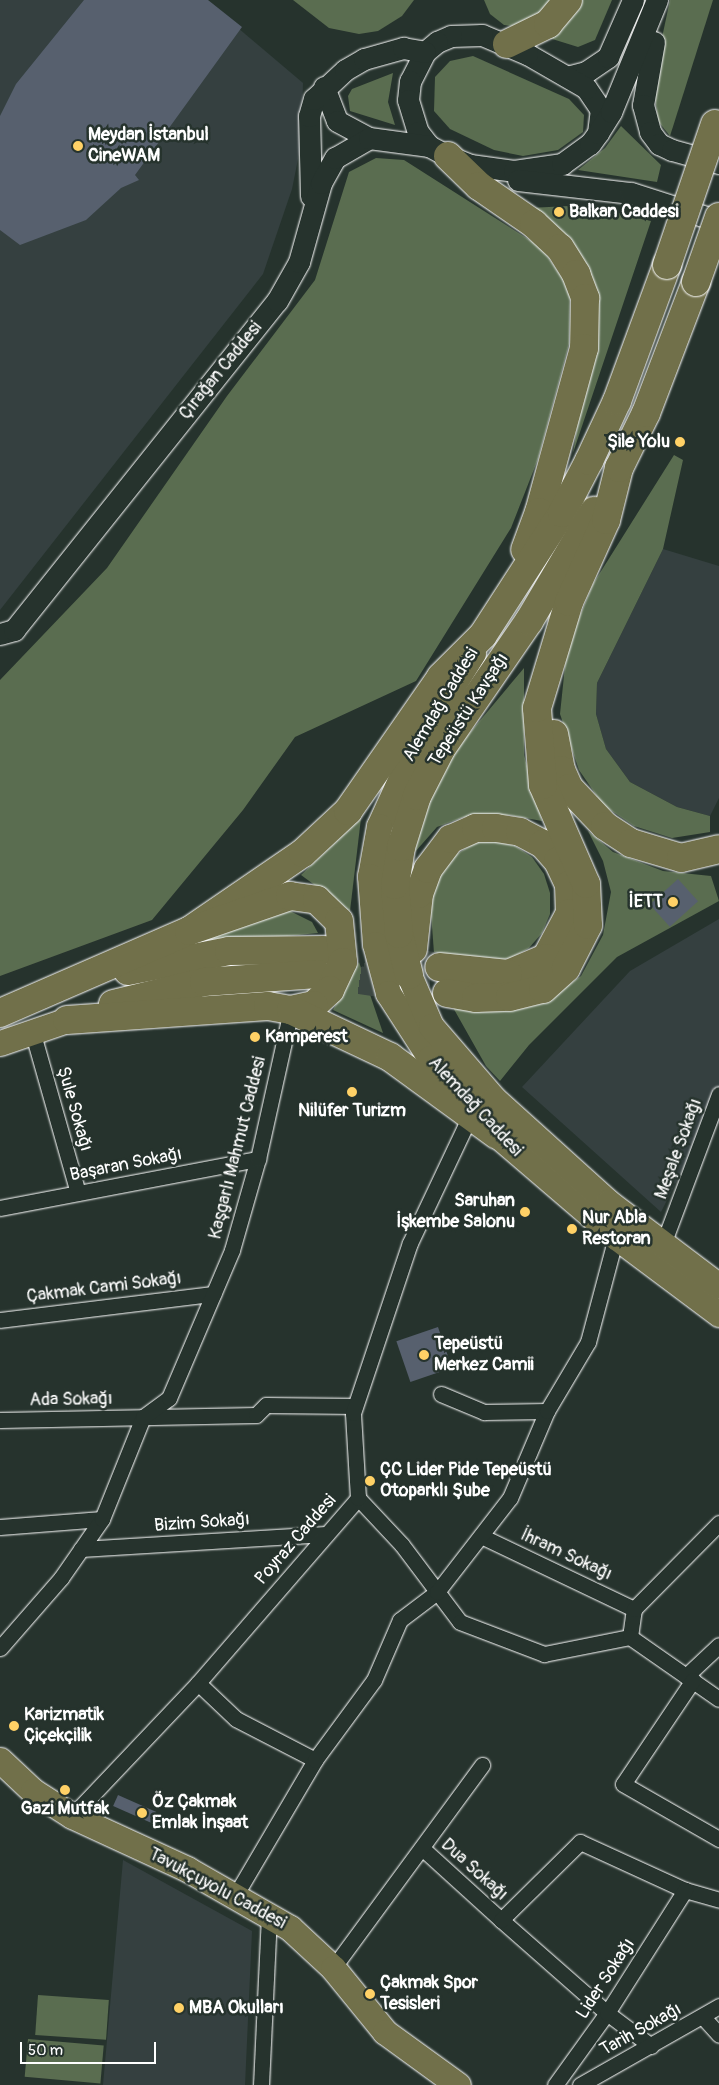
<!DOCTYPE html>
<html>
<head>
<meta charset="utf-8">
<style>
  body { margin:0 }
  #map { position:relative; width:719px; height:2085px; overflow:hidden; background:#26332d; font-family:Pangolin,sans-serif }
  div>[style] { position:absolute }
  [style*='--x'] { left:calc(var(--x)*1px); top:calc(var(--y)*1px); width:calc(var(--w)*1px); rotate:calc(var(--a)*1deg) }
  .built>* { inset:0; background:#354040 }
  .green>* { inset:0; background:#5a6d50; transform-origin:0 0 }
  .building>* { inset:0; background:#57606e; transform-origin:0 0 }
  .highway-tunnel>* { height:28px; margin-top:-14px; transform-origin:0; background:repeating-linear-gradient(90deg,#3c4742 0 28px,transparent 0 42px) }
  .roads { filter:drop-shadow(0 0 1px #fff) drop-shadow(0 0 1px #fff) }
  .street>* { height:15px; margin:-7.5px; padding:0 7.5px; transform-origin:7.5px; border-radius:7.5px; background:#26332d }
  .secondary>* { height:21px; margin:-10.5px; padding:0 10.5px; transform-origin:10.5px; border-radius:10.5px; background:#26332d }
  .primary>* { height:25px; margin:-12.5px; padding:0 12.5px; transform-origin:12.5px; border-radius:12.5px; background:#71704a }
  .highway>* { height:28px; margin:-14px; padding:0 14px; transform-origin:14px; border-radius:14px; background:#71704a }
  .bridges { filter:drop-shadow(0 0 1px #fff) drop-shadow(0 0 1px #fff) }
  .highway-bridge>* { height:28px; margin:-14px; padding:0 14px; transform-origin:14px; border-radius:14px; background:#71704a }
  .dots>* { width:14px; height:14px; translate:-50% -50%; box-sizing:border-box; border:2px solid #26332d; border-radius:50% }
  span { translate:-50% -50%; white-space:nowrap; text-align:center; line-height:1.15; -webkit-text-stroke:5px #26332d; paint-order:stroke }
  .poi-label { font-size:18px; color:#fff; font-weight:700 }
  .left { translate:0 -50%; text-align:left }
  .right { translate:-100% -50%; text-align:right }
  .street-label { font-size:18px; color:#fff }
  .scale { position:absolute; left:20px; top:2042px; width:136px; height:22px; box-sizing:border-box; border:2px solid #fff; border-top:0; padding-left:6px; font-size:15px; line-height:18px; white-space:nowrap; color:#fff; -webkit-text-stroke:4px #26332d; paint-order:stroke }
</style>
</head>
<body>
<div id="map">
  <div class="built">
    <div style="clip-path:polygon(0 0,205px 0,303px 83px,301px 144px,292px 189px,263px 274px,0 610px)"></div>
    <div style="clip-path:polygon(663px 549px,719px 566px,719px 798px,710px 816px,677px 807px,630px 782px,606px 749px,596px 714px,597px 683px)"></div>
    <div style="clip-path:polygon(719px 919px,719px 1124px,708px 1119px,661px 1212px,522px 1087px,630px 971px)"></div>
    <div style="clip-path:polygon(123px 1860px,252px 1931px,245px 2085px,103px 2085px)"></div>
  </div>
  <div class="green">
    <div style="clip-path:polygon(293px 0,414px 0,402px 16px,378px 31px,359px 34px,329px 28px)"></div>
    <div style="clip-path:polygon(484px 0,556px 0,551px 10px,519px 27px,504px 25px,490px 14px)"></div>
    <div style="clip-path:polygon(574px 0,612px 0,595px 40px,578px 47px,549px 38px)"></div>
    <div style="clip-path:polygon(670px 0,713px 0,670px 136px,658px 121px,653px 80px)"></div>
    <div style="clip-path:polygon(473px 56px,569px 99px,584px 115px,583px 132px,558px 150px,523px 156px,494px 150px,450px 129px,434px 111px,435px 77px,450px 61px)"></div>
    <div style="clip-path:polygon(393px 73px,388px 102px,395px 125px,350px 111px,348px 96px,352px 89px)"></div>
    <div style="clip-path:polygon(621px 126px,661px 165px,657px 182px,578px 170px,605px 148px)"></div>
    <div style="clip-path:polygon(376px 158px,404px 160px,542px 248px,570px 290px,569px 344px,538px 459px,511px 528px,416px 681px,295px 737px,243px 810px,152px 920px,0 976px,0 680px,107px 568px,227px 396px,315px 280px,349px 172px)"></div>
    <div style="clip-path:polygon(589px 205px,651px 221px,573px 453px,591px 338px,529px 208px)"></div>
    <div style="clip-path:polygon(674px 455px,683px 460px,663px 549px,597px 683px,596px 714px,606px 749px,630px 782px,677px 807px,710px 816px,710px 832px,672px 838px,634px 826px,603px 805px,579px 770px,560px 714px,567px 647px,593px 584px)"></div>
    <div style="clip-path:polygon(524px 668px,524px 755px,542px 821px,509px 815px,464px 817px,437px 827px,415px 852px,425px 801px,452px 754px)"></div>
    <div style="clip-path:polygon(361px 818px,350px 911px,301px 875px)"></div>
    <div style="clip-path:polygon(588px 831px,613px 852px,663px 871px,711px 876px,719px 901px,617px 957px,529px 1045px,500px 1081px,486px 1066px,451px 1004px,549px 999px,581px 976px,603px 935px,611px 892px,603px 861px)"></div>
    <div style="clip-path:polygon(495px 841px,515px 846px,532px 857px,544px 874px,550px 893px,550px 914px,542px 933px,529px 948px,511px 958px,490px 961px,434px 953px,430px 899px,443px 863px,476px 842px)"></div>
    <div style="clip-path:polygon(286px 909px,312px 922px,318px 933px,154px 949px)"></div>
    <div style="clip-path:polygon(359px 962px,383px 1033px,333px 1010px)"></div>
    <div style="left:38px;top:1995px;width:71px;height:40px;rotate:4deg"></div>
    <div style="left:28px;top:2039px;width:76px;height:38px;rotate:5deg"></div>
  </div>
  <div class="building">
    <div style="clip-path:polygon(84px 0,208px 0,242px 27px,135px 175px,139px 180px,121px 188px,86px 220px,20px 245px,0 230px,0 116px,16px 84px)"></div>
    <div style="left:678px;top:879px;width:30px;height:38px;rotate:48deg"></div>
    <div style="left:438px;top:1327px;width:43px;height:44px;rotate:71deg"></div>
    <div style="left:118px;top:1795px;width:42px;height:12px;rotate:24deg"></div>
  </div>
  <div class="highway-tunnel">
    <div style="--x:324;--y:950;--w:116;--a:8.4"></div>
    <div style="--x:318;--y:974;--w:130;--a:8.4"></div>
  </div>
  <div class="roads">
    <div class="street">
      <div style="--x:33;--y:1034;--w:165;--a:74.2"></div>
      <div style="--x:0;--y:1208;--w:263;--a:-10.8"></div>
      <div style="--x:663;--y:1244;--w:160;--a:-69.5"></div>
      <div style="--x:0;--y:1320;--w:215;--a:-7"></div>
      <div style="--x:441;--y:1394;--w:47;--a:22.7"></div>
      <div style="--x:484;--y:1412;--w:63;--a:-0.9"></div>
      <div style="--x:0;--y:1420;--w:256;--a:-1.1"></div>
      <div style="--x:256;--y:1415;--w:14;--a:-45"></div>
      <div style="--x:266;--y:1405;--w:89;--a:0.6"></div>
      <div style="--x:358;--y:1498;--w:64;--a:46.9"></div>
      <div style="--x:402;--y:1545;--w:96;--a:53"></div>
      <div style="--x:460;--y:1622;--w:90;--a:20.9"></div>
      <div style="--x:544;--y:1654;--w:88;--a:-11.2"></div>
      <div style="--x:0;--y:1527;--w:102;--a:-4.5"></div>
      <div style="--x:481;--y:1536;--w:170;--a:25.5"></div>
      <div style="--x:81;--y:1549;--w:245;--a:-3.5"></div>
      <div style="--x:630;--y:1637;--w:28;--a:-82"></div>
      <div style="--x:634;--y:1609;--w:121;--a:-45.3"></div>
      <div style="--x:630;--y:1637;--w:108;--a:34.9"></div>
      <div style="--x:0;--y:1648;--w:93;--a:-48.9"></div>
      <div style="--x:61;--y:1578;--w:72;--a:-55.2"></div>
      <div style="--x:102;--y:1519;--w:110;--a:-68.1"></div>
      <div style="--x:143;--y:1417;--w:32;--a:-36"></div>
      <div style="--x:169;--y:1398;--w:161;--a:-66.9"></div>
      <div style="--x:232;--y:1250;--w:95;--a:-74.1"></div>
      <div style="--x:258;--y:1159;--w:153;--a:-77.5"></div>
      <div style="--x:686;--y:1676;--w:45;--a:-43.2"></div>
      <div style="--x:693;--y:1680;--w:125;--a:123.9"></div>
      <div style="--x:623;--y:1784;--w:111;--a:29.8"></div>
      <div style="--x:198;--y:1683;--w:52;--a:43.5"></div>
      <div style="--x:236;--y:1719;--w:89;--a:27.4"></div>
      <div style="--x:72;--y:1816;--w:183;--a:-46.5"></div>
      <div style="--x:198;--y:1683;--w:245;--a:-49.1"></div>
      <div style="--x:358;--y:1498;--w:85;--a:-93.4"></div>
      <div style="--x:353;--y:1413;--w:179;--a:-71.5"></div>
      <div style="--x:410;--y:1243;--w:138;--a:-64.7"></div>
      <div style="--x:422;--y:1848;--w:107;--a:42.3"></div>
      <div style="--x:235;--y:1896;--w:158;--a:-59.5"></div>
      <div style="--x:315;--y:1760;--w:99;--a:-53.6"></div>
      <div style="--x:374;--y:1680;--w:65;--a:-66.6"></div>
      <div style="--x:400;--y:1620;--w:46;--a:-37.1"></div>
      <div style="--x:437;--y:1592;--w:119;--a:-52.2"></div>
      <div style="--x:510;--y:1498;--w:95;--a:-67"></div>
      <div style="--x:547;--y:1411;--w:80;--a:-59.3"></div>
      <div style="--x:588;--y:1342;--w:109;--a:-75.1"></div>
      <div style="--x:333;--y:1968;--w:252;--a:-53.7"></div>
      <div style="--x:703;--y:2017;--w:24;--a:48"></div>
      <div style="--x:651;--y:2046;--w:55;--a:-143.1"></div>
      <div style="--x:607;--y:2013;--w:141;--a:-138.7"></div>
      <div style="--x:501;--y:1920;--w:111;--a:-44.6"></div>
      <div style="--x:580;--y:1842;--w:115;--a:24.6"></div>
      <div style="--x:685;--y:1890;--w:35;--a:16"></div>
      <div style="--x:261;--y:2085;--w:172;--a:-87.3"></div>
      <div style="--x:555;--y:2085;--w:89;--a:-54.2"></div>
      <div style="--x:607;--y:2013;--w:146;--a:-57.6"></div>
      <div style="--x:580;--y:2085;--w:160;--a:-29.6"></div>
    </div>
    <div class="secondary">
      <div style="--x:654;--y:42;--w:64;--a:99.9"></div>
      <div style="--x:643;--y:105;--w:28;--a:75"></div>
      <div style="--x:650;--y:132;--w:15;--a:53"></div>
      <div style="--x:659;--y:144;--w:14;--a:25"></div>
      <div style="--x:672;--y:150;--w:49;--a:15.5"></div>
      <div style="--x:571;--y:76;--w:16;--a:-15"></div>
      <div style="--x:586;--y:72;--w:27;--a:-34"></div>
      <div style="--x:608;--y:57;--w:62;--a:-66.3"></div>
      <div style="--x:324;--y:87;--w:36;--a:69"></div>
      <div style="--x:337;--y:121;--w:36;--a:28"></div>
      <div style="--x:598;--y:133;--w:23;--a:-83"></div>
      <div style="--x:601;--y:110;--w:27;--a:-124"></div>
      <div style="--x:586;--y:88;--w:68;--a:-150"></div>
      <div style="--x:527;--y:54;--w:49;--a:-157.1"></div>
      <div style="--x:482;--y:35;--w:31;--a:178"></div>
      <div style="--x:451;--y:36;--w:15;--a:157"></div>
      <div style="--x:437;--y:42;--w:16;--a:140"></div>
      <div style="--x:425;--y:52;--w:33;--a:117"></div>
      <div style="--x:410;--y:81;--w:19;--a:96"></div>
      <div style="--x:408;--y:100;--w:34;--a:73"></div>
      <div style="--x:418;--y:132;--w:18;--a:52"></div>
      <div style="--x:429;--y:146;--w:21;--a:28"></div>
      <div style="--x:448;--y:156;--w:24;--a:22"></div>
      <div style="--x:470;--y:165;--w:44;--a:7.8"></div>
      <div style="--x:514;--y:171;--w:49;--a:-8.3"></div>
      <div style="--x:562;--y:164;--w:34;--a:-36"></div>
      <div style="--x:590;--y:144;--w:14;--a:-54"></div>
      <div style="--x:598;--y:133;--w:25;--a:-58"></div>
      <div style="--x:611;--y:112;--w:121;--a:-67.7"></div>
      <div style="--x:518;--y:180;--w:114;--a:6.6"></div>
      <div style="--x:631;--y:193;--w:92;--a:17.7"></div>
      <div style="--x:311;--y:196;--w:80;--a:-91.4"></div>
      <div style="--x:309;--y:116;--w:18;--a:-74"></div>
      <div style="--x:314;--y:99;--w:42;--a:-43.1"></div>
      <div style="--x:345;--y:70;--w:22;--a:-30"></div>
      <div style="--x:364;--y:59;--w:41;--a:-15.8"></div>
      <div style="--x:403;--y:48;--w:22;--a:10"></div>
      <div style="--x:0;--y:634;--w:15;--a:-16"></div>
      <div style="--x:14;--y:630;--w:421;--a:-51.4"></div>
      <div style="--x:277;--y:301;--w:45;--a:-60.6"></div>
      <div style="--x:299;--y:262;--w:82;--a:-74.4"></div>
      <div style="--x:321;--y:183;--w:29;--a:-61"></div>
      <div style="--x:335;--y:158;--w:39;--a:-30"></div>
      <div style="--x:369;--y:138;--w:61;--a:7.6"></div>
    </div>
    <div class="primary">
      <div style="--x:473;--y:653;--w:106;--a:121.9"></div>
      <div style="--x:417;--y:743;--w:91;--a:114.6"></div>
      <div style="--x:379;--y:826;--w:51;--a:100.2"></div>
      <div style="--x:370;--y:876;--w:68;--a:85.8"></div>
      <div style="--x:375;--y:944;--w:51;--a:75.1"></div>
      <div style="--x:388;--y:993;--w:77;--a:57.1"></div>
      <div style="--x:430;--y:1058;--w:102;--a:49"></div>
      <div style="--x:497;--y:1135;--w:157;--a:40.6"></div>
      <div style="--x:616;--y:1237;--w:129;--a:36.8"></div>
      <div style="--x:409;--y:975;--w:56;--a:66.7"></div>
      <div style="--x:431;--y:1026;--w:96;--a:49.2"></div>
      <div style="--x:494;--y:1099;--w:154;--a:42.1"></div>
      <div style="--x:608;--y:1202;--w:139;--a:37.1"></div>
      <div style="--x:0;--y:1043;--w:71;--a:-18.9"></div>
      <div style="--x:0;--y:1760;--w:45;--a:43.2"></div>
      <div style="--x:33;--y:1791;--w:46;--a:32.7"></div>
      <div style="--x:72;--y:1816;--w:127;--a:24.7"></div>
      <div style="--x:187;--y:1869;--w:119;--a:29.8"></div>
      <div style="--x:290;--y:1928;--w:59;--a:42.9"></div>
      <div style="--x:333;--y:1968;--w:82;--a:50.9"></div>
      <div style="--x:385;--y:2032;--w:90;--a:36"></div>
    </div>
    <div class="highway">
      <div style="--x:507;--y:44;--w:46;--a:-26"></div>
      <div style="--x:548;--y:24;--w:31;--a:-50"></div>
      <div style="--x:448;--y:156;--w:43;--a:44.1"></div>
      <div style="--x:479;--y:186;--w:67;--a:34.6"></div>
      <div style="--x:534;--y:224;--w:35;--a:43"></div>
      <div style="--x:560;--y:248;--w:31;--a:58"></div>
      <div style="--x:576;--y:274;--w:26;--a:69"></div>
      <div style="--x:585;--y:298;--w:50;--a:91.1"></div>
      <div style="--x:584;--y:348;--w:170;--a:105.3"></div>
      <div style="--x:539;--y:512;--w:40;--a:110.2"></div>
      <div style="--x:554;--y:734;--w:37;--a:79"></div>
      <div style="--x:561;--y:770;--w:20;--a:66"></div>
      <div style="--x:569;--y:788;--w:52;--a:46.5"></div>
      <div style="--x:605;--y:826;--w:31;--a:33"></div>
      <div style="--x:631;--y:843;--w:52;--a:16.7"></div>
      <div style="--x:681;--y:858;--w:39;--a:-13"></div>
      <div style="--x:189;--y:931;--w:138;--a:-34.4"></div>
      <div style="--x:303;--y:853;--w:62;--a:-43"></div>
      <div style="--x:348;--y:811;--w:163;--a:-55.2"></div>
      <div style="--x:441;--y:677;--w:59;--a:-45"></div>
      <div style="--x:483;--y:635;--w:145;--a:-57.1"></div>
      <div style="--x:562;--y:513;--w:59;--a:-62.6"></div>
      <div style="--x:589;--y:461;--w:66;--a:-65"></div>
      <div style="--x:617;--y:401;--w:145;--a:-69.8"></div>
      <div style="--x:413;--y:949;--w:55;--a:-83.8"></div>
      <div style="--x:419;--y:894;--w:27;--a:-70"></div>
      <div style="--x:428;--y:869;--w:38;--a:-53"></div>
      <div style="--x:451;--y:839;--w:27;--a:-24"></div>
      <div style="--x:476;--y:828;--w:20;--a:0"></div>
      <div style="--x:496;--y:828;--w:24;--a:9"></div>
      <div style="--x:520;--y:832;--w:26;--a:28"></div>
      <div style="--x:543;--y:844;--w:23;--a:49"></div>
      <div style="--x:558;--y:861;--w:26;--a:65"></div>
      <div style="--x:569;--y:885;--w:28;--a:88"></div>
      <div style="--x:570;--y:913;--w:51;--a:118.1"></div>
      <div style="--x:546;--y:958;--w:41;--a:157.2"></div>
      <div style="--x:508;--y:974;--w:69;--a:-174.2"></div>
      <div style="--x:128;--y:971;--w:103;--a:-11.2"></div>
      <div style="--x:229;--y:951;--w:95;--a:-0.6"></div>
      <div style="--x:409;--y:975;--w:42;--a:-103.7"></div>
      <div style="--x:399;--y:934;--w:49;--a:-94.7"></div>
      <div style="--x:395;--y:885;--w:38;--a:-81"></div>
      <div style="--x:401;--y:847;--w:53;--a:-72.6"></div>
      <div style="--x:417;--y:796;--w:53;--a:-62.9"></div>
      <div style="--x:441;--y:749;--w:155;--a:-55.5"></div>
      <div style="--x:529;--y:621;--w:128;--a:-59.4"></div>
      <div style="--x:447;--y:993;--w:29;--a:10"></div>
      <div style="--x:476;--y:998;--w:34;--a:-2"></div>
      <div style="--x:510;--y:997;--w:34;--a:-14"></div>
      <div style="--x:543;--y:989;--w:31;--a:-42"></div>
      <div style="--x:566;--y:968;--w:48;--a:-62.9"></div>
      <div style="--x:588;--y:925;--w:41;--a:-92.8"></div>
      <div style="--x:586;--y:884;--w:108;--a:-113.5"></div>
      <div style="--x:543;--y:785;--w:77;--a:-94.5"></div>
      <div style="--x:537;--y:708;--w:111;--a:-73.2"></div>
      <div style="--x:569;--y:602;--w:90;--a:-65.7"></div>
      <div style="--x:606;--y:520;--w:54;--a:-76"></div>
      <div style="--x:619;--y:468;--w:61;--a:-63.9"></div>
      <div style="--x:646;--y:413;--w:140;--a:-69.1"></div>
      <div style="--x:113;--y:1004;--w:94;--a:-13.6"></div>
      <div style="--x:204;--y:982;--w:114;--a:-4"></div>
      <div style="--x:0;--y:1013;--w:206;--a:-23.5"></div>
      <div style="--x:189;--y:931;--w:107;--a:-19.1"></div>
      <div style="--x:290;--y:896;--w:27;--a:8"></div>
      <div style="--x:317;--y:900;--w:30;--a:44"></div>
      <div style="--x:339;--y:921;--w:41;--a:84.4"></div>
      <div style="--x:343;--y:962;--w:31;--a:115"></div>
      <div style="--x:330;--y:990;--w:22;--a:137"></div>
      <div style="--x:314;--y:1005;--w:24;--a:168"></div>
      <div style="--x:67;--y:1020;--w:201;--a:-4"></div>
      <div style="--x:268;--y:1006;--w:23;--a:10"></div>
      <div style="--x:291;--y:1010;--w:110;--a:25.4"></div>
      <div style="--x:390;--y:1057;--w:132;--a:36.1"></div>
    </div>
  </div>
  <div class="bridges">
    <div class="highway-bridge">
      <div style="--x:667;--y:265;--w:149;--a:-71.2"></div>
      <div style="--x:696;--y:282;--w:69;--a:-70.5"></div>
    </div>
  </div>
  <div class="dots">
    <div style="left:78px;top:146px;background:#ffd166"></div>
    <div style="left:559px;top:212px;background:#ffd166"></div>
    <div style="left:680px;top:442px;background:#ffd166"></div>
    <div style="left:673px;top:902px;background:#ffd166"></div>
    <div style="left:255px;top:1037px;background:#ffd166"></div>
    <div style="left:352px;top:1092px;background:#ffd166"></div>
    <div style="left:525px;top:1212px;background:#ffd166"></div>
    <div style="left:572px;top:1229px;background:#ffd166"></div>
    <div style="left:424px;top:1355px;background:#ffd166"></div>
    <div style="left:370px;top:1481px;background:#ffd166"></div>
    <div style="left:14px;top:1726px;background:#ffd166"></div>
    <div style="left:65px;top:1790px;background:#ffd166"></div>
    <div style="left:142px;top:1813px;background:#ffd166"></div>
    <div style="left:370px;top:1994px;background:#ffd166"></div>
    <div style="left:179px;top:2008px;background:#ffd166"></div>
  </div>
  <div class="poi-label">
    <span class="left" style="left:88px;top:146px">Meydan İstanbul<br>CineWAM</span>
    <span class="left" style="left:569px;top:212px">Balkan Caddesi</span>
    <span class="right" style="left:670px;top:442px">Şile Yolu</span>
    <span class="right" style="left:663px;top:902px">İETT</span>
    <span class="left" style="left:265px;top:1037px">Kamperest</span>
    <span style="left:352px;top:1111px">Nilüfer Turizm</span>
    <span class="right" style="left:515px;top:1212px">Saruhan<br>İşkembe Salonu</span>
    <span class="left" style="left:582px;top:1229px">Nur Abla<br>Restoran</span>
    <span class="left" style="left:434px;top:1355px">Tepeüstü<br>Merkez Camii</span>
    <span class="left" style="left:380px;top:1481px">ÇC Lider Pide Tepeüstü<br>Otoparklı Şube</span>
    <span class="left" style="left:24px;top:1726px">Karizmatik<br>Çiçekçilik</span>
    <span class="left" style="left:152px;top:1813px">Öz Çakmak<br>Emlak İnşaat</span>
    <span style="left:65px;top:1809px">Gazi Mutfak</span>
    <span class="left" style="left:380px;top:1994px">Çakmak Spor<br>Tesisleri</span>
    <span class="left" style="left:189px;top:2008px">MBA Okulları</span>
  </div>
  <div class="street-label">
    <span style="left:221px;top:371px;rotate:-51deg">Çırağan Caddesi</span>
    <span style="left:441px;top:705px;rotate:-59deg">Alemdağ Caddesi</span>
    <span style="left:469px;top:710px;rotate:-57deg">Tepeüstü Kavşağı</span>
    <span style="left:475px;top:1107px;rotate:47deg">Alemdağ Caddesi</span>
    <span style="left:74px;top:1109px;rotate:74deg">Şule Sokağı</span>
    <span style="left:238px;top:1148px;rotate:-76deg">Kaşgarlı Mahmut Caddesi</span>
    <span style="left:679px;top:1149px;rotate:-70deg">Meşale Sokağı</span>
    <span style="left:126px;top:1165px;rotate:-11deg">Başaran Sokağı</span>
    <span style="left:104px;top:1288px;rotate:-7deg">Çakmak Cami Sokağı</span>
    <span style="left:71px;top:1400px;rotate:-1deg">Ada Sokağı</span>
    <span style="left:202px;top:1523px;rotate:-4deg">Bizim Sokağı</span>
    <span style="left:296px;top:1540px;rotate:-49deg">Poyraz Caddesi</span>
    <span style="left:566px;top:1555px;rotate:25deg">İhram Sokağı</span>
    <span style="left:474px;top:1870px;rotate:42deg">Dua Sokağı</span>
    <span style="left:217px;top:1889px;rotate:28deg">Tavukçuyolu Caddesi</span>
    <span style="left:606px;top:1979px;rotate:-57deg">Lider Sokağı</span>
    <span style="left:641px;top:2030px;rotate:-29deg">Tarih Sokağı</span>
  </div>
  <div class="scale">50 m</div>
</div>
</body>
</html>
